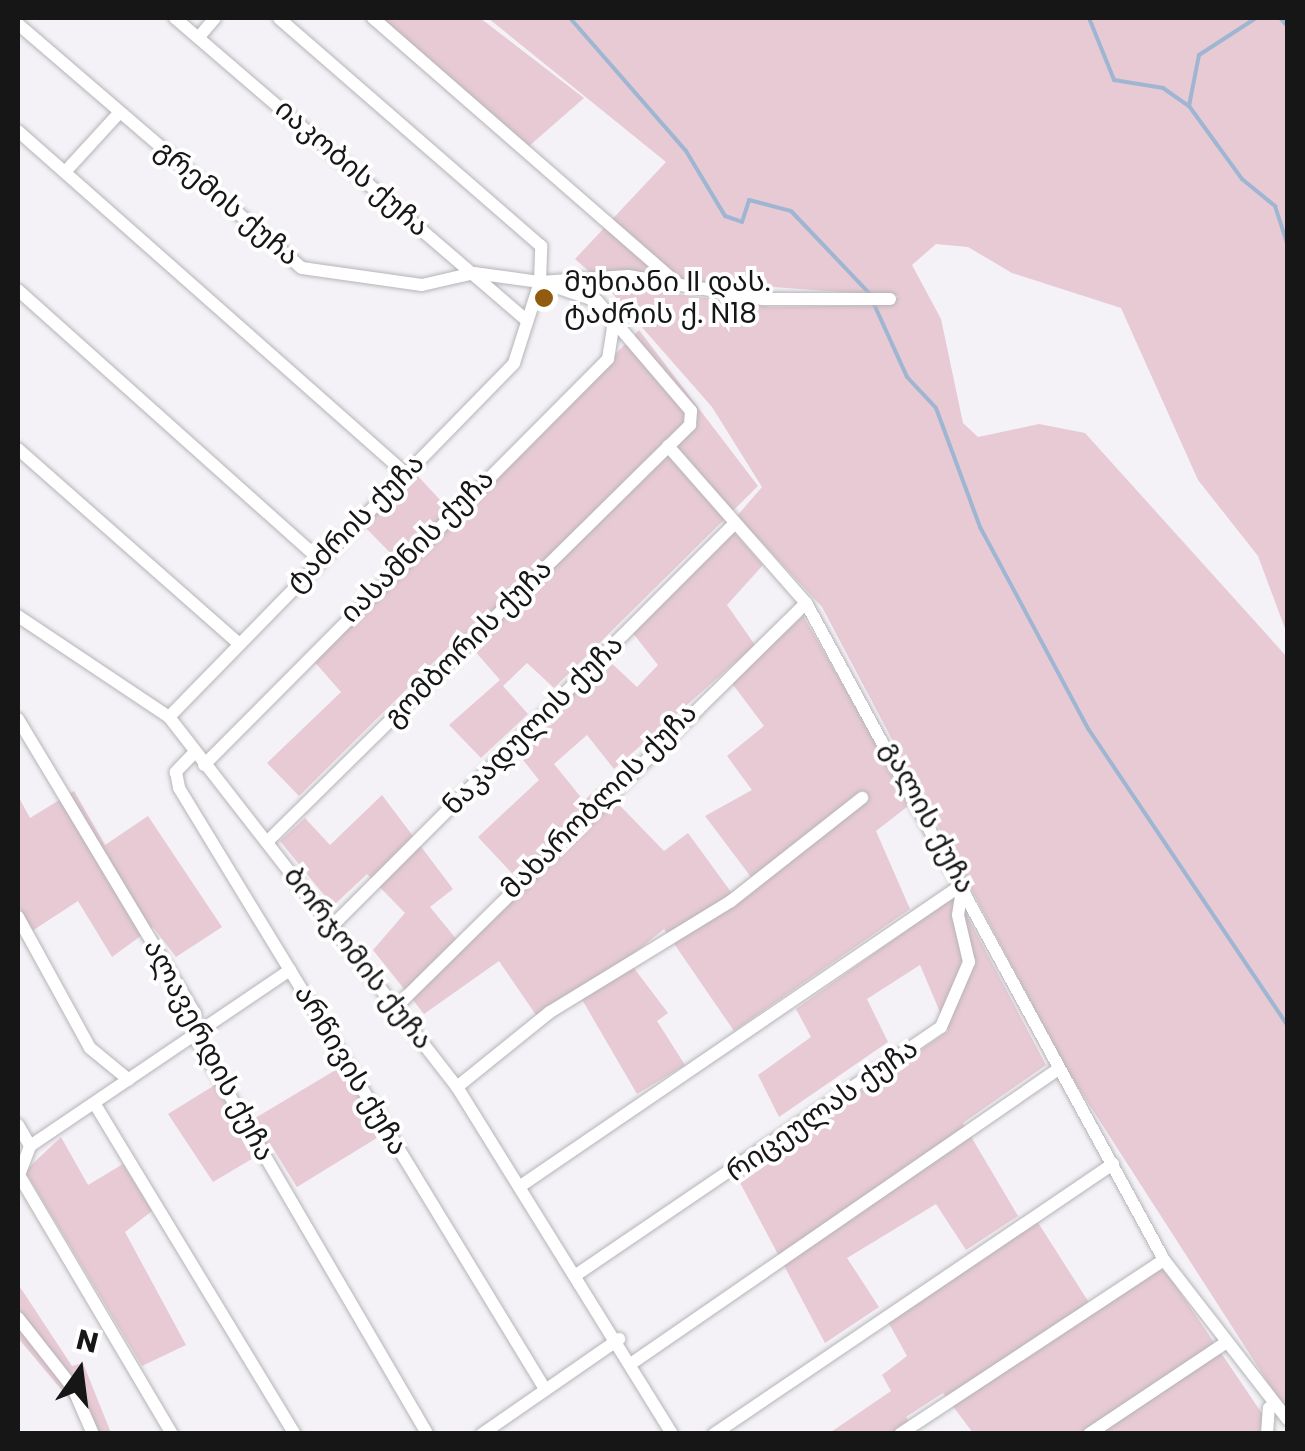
<!DOCTYPE html>
<html>
<head>
<meta charset="utf-8">
<style>
  body { margin:0 }
  #map { position:relative; width:1305px; height:1451px; overflow:hidden; background:#f4f2f7; font-family:Poppins,"Noto Sans Georgian",sans-serif }
  div>[style] { position:absolute }
  [style*='--x'] { left:calc(var(--x)*1px); top:calc(var(--y)*1px); width:calc(var(--w)*1px); rotate:calc(var(--a)*1deg) }
  .green>* { inset:0; background:#e7cad4 }
  .stream>* { height:4px; margin:-2px; padding:0 2px; transform-origin:2px; border-radius:2px; background:#9fb6d3 }
  .roads { filter:drop-shadow(0 0 2px #b6b4b8) drop-shadow(0 0 2px #b6b4b8) }
  .minor>* { height:12px; margin:-6px; padding:0 6px; transform-origin:6px; border-radius:6px; background:#fff }
  .dots>* { width:28px; height:28px; translate:-50% -50%; box-sizing:border-box; border:5px solid #fff; border-radius:50% }
  span { translate:-50% -50%; white-space:nowrap; text-align:center; line-height:1.15; -webkit-text-stroke:8px #fff; paint-order:stroke }
  .street-label { font-size:28px; color:#161617 }
  .poi-label { font-size:28px; color:#161617 }
  .left { translate:0 -50%; text-align:left }
  .frame { position:absolute; inset:0; border:20px solid #161617; pointer-events:none }
  .north { position:absolute; left:30px; top:1321px; width:100px; height:100px; -webkit-text-stroke:8px #fff; paint-order:stroke; rotate:14deg; font-size:28px; font-weight:700; line-height:40px; text-align:center; color:#161617 }
  .north::after { content:''; display:block; margin:auto; width:35px; height:45px; background:#161617; clip-path:polygon(50% 0,100% 100%,50% 72%,0 100%) }
</style>
</head>
<body>
<div id="map">
  <div class="green">
    <div style="clip-path:polygon(378px 18px,480px 18px,584px 98px,528px 147px)"></div>
    <div style="clip-path:polygon(488px 18px,1287px 18px,1287px 634px,1258px 556px,1198px 480px,1121px 308px,1012px 273px,968px 247px,936px 244px,912px 265px,941px 319px,963px 423px,978px 437px,1039px 424px,1085px 433px,1287px 657px,1287px 1412px,1067px 1070px,822px 607px,737px 516px,762px 487px,712px 407px,604px 284px,771px 307px,890px 305px,898px 296px,592px 274px,575px 259px,666px 162px)"></div>
    <div style="clip-path:polygon(639px 330px,758px 486px,554px 688px,527px 663px,503px 686px,528px 714px,481px 758px,449px 725px,500px 680px,461px 635px,299px 796px,267px 763px,341px 692px,312px 659px,406px 569px,363px 525px,415px 473px,456px 517px)"></div>
    <div style="clip-path:polygon(734px 532px,763px 565px,727px 605px,755px 645px,614px 769px,587px 735px,554px 764px,584px 801px,600px 785px,664px 851px,688px 833px,731px 892px,751px 877px,705px 816px,752px 790px,727px 756px,764px 726px,731px 682px,803px 616px,912px 803px,876px 831px,910px 909px,734px 1031px,664px 929px,627px 959px,668px 1013px,657px 1021px,685px 1065px,637px 1094px,577px 991px,536px 1015px,499px 961px,424px 1014px,373px 950px,405px 913px,367px 874px,333px 906px,280px 841px,305px 818px,330px 845px,382px 795px,453px 889px,430px 907px,462px 946px,523px 885px,478px 837px,539px 780px,515px 750px,607px 659px,637px 687px,658px 665px,632px 632px)"></div>
    <div style="clip-path:polygon(74px 791px,105px 845px,148px 816px,222px 927px,176px 957px,153px 927px,112px 957px,78px 901px,32px 931px,18px 905px,18px 796px,30px 818px)"></div>
    <div style="clip-path:polygon(956px 895px,1046px 1065px,963px 1123px,1018px 1216px,966px 1250px,936px 1204px,847px 1258px,879px 1307px,825px 1343px,737px 1177px,948px 1031px,920px 965px,867px 999px,888px 1042px,779px 1117px,758px 1075px,811px 1037px,796px 1009px)"></div>
    <div style="clip-path:polygon(344px 1065px,385px 1133px,297px 1187px,272px 1147px,213px 1182px,168px 1114px,218px 1083px,242px 1126px)"></div>
    <div style="clip-path:polygon(61px 1137px,88px 1185px,123px 1164px,152px 1211px,125px 1232px,186px 1345px,142px 1366px,25px 1171px)"></div>
    <div style="clip-path:polygon(1037px 1221px,1095px 1312px,1163px 1267px,1263px 1415px,1261px 1433px,973px 1433px,943px 1393px,906px 1417px,916px 1433px,828px 1434px,891px 1391px,882px 1375px,907px 1356px,887px 1320px)"></div>
    <div style="clip-path:polygon(18px 1284px,72px 1366px,83px 1363px,111px 1433px,98px 1433px,18px 1338px)"></div>
  </div>
  <div class="stream">
    <div style="--x:570;--y:18;--w:176;--a:48.9"></div>
    <div style="--x:686;--y:151;--w:76;--a:59"></div>
    <div style="--x:725;--y:216;--w:18;--a:19"></div>
    <div style="--x:742;--y:222;--w:23;--a:-72"></div>
    <div style="--x:749;--y:200;--w:43;--a:14.7"></div>
    <div style="--x:791;--y:211;--w:113;--a:46.4"></div>
    <div style="--x:1089;--y:18;--w:67;--a:68"></div>
    <div style="--x:1114;--y:80;--w:50;--a:9.3"></div>
    <div style="--x:1163;--y:88;--w:32;--a:35"></div>
    <div style="--x:1189;--y:106;--w:90;--a:54"></div>
    <div style="--x:1242;--y:179;--w:43;--a:39.3"></div>
    <div style="--x:1275;--y:206;--w:42;--a:72"></div>
    <div style="--x:1280;--y:18;--w:12;--a:48"></div>
    <div style="--x:1189;--y:106;--w:52;--a:-78.9"></div>
    <div style="--x:1199;--y:55;--w:68;--a:-33"></div>
    <div style="--x:873;--y:302;--w:82;--a:65.6"></div>
    <div style="--x:907;--y:377;--w:42;--a:46.9"></div>
    <div style="--x:936;--y:408;--w:127;--a:69.7"></div>
    <div style="--x:980;--y:527;--w:230;--a:61.8"></div>
    <div style="--x:1089;--y:730;--w:357;--a:56.1"></div>
  </div>
  <div class="roads">
    <div class="minor">
      <div style="--x:175;--y:18;--w:464;--a:40.7"></div>
      <div style="--x:373;--y:18;--w:402;--a:41.1"></div>
      <div style="--x:18;--y:24;--w:374;--a:40.7"></div>
      <div style="--x:302;--y:268;--w:121;--a:8.1"></div>
      <div style="--x:422;--y:285;--w:53;--a:-13"></div>
      <div style="--x:474;--y:273;--w:67;--a:7.8"></div>
      <div style="--x:540;--y:282;--w:88;--a:-3.9"></div>
      <div style="--x:628;--y:276;--w:136;--a:9.7"></div>
      <div style="--x:762;--y:299;--w:128;--a:0"></div>
      <div style="--x:199;--y:37;--w:25;--a:-50"></div>
      <div style="--x:18;--y:131;--w:516;--a:41.47"></div>
      <div style="--x:65;--y:172;--w:80;--a:-47.5"></div>
      <div style="--x:18;--y:290;--w:404;--a:41.8"></div>
      <div style="--x:668;--y:446;--w:209;--a:48.7"></div>
      <div style="--x:806;--y:603;--w:748;--a:61.41"></div>
      <div style="--x:1164;--y:1260;--w:202;--a:52.2"></div>
      <div style="--x:18;--y:449;--w:292;--a:41.4"></div>
      <div style="--x:18;--y:616;--w:182;--a:33.8"></div>
      <div style="--x:169;--y:717;--w:469;--a:52.1"></div>
      <div style="--x:457;--y:1087;--w:408;--a:58.2"></div>
      <div style="--x:169;--y:717;--w:494;--a:-45.7"></div>
      <div style="--x:514;--y:363;--w:85;--a:-72.2"></div>
      <div style="--x:540;--y:282;--w:36;--a:-88"></div>
      <div style="--x:541;--y:246;--w:347;--a:-139"></div>
      <div style="--x:18;--y:719;--w:343;--a:59"></div>
      <div style="--x:195;--y:1013;--w:25;--a:88"></div>
      <div style="--x:196;--y:1038;--w:458;--a:59.7"></div>
      <div style="--x:195;--y:752;--w:28;--a:134"></div>
      <div style="--x:176;--y:772;--w:16;--a:79"></div>
      <div style="--x:179;--y:788;--w:704;--a:58.66"></div>
      <div style="--x:204;--y:765;--w:573;--a:-45.14"></div>
      <div style="--x:608;--y:359;--w:38;--a:-81"></div>
      <div style="--x:268;--y:841;--w:593;--a:-44.59"></div>
      <div style="--x:690;--y:425;--w:14;--a:-86"></div>
      <div style="--x:691;--y:411;--w:145;--a:-130.5"></div>
      <div style="--x:597;--y:301;--w:53;--a:-161.2"></div>
      <div style="--x:18;--y:917;--w:149;--a:61.2"></div>
      <div style="--x:90;--y:1048;--w:50;--a:39.4"></div>
      <div style="--x:332;--y:926;--w:569;--a:-45"></div>
      <div style="--x:398;--y:1005;--w:573;--a:-44.58"></div>
      <div style="--x:457;--y:1087;--w:119;--a:-38.9"></div>
      <div style="--x:550;--y:1012;--w:212;--a:-31.5"></div>
      <div style="--x:731;--y:901;--w:167;--a:-38.2"></div>
      <div style="--x:96;--y:1106;--w:384;--a:58.8"></div>
      <div style="--x:18;--y:1125;--w:24;--a:60"></div>
      <div style="--x:522;--y:1185;--w:534;--a:-34.32"></div>
      <div style="--x:576;--y:1275;--w:441;--a:-34.2"></div>
      <div style="--x:941;--y:1027;--w:71;--a:-66.7"></div>
      <div style="--x:969;--y:962;--w:48;--a:-103.2"></div>
      <div style="--x:958;--y:915;--w:31;--a:-81"></div>
      <div style="--x:18;--y:1318;--w:89;--a:51.8"></div>
      <div style="--x:73;--y:1388;--w:50;--a:66.5"></div>
      <div style="--x:635;--y:1361;--w:513;--a:-34.59"></div>
      <div style="--x:172;--y:1434;--w:301;--a:-120.6"></div>
      <div style="--x:19;--y:1175;--w:31;--a:-69"></div>
      <div style="--x:30;--y:1146;--w:314;--a:-34.1"></div>
      <div style="--x:482;--y:1434;--w:167;--a:-34.7"></div>
      <div style="--x:714;--y:1434;--w:482;--a:-34.1"></div>
      <div style="--x:900;--y:1434;--w:316;--a:-33.4"></div>
      <div style="--x:1089;--y:1434;--w:162;--a:-33.7"></div>
      <div style="--x:1267;--y:1434;--w:26;--a:-86"></div>
    </div>
  </div>
  <div class="dots">
    <div style="left:544px;top:298px;background:#915c0f"></div>
  </div>
  <div class="street-label">
    <span style="left:352px;top:168px;rotate:41deg">იაკობის ქუჩა</span>
    <span style="left:227px;top:203px;rotate:40deg">გრემის ქუჩა</span>
    <span style="left:355px;top:523px;rotate:-45deg">ტაძრის ქუჩა</span>
    <span style="left:417px;top:546px;rotate:-45deg">იასამნის ქუჩა</span>
    <span style="left:468px;top:643px;rotate:-45deg">გომბორის ქუჩა</span>
    <span style="left:533px;top:725px;rotate:-45deg">ნაკადულის ქუჩა</span>
    <span style="left:599px;top:801px;rotate:-45deg">მახარობლის ქუჩა</span>
    <span style="left:928px;top:817px;rotate:62deg">გალის ქუჩა</span>
    <span style="left:358px;top:958px;rotate:52deg">ბორჯომის ქუჩა</span>
    <span style="left:209px;top:1050px;rotate:62deg">ალავერდის ქუჩა</span>
    <span style="left:351px;top:1070px;rotate:59deg">არწივის ქუჩა</span>
    <span style="left:822px;top:1110px;rotate:-35deg">რიცეულას ქუჩა</span>
  </div>
  <div class="poi-label">
    <span class="left" style="left:564px;top:298px">მუხიანი II დას.<br>ტაძრის ქ. N18</span>
  </div>
  <div class="frame"></div>
  <div class="north">N</div>
</div>
</body>
</html>
